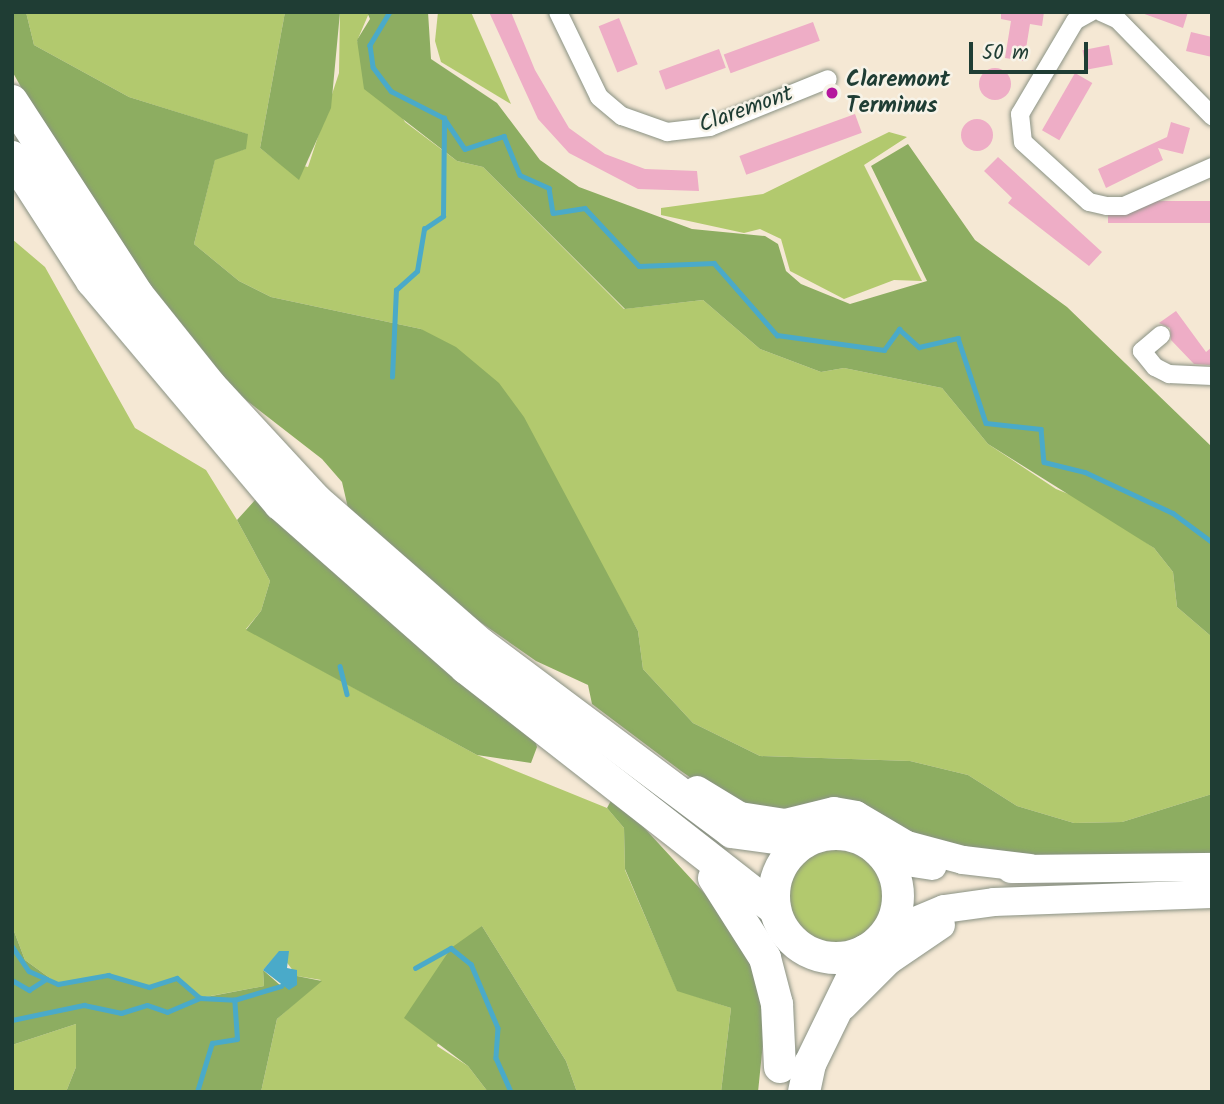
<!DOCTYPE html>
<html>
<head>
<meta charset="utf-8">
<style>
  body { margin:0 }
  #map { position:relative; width:1224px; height:1104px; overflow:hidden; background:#f5e8d4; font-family:Kalam,sans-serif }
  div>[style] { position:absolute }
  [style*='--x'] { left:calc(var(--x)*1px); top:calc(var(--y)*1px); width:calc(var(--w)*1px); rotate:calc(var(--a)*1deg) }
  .green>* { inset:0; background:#b2c96e }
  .round { border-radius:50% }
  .forest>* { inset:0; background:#8dad61 }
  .water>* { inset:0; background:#4aaac9 }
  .stream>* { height:4.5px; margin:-2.25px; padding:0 2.25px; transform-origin:2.25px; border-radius:2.25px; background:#4aaac9 }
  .building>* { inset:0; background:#eeadc6; transform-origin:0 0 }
  .roads { filter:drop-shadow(0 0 2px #8a9284) drop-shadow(0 0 2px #8a9284) }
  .street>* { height:18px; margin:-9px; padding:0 9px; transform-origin:9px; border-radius:9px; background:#fff }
  .primary>* { height:28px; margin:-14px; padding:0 14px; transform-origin:14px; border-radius:14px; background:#fff }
  .highway>* { height:32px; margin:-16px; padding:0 16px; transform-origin:16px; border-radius:16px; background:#fff }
  .highway>.ring { margin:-16px; padding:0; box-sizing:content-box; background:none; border:32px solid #fff; border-radius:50% }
  .dots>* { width:19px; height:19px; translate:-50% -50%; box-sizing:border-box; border:4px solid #f7f3e8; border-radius:50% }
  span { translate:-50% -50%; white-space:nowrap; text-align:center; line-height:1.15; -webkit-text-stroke:5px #f7f3e8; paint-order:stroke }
  .poi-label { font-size:23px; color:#1f3d34; font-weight:700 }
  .left { translate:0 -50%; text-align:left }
  .street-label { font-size:23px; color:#1f3d34 }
  .frame { position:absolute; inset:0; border:14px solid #1f3d34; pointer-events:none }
  .scale { position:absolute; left:969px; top:42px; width:119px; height:32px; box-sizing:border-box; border:4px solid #1f3d34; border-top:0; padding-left:9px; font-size:21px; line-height:24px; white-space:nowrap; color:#1f3d34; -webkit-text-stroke:5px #f7f3e8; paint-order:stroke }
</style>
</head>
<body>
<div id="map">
  <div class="green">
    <div style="clip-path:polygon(26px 12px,285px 12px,260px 148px,274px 159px,308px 167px,339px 73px,340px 12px,369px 13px,357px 41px,405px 122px,457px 161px,483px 167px,624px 309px,703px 300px,760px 349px,821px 372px,844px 368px,942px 388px,988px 444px,1056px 489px,1086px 501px,1154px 548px,1173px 572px,1177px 607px,1212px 637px,1212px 794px,1122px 822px,1074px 823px,1017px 806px,968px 775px,910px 761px,760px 756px,693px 723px,643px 669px,638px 631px,541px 457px,421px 329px,271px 297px,239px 281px,194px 244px,215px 159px,245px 149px,247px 134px,129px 97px,34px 45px)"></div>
    <div style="clip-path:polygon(438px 12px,471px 12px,511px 104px,441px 62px,435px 41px)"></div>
    <div style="clip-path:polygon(889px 132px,907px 137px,864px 165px,922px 281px,894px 280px,844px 299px,790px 271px,781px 239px,760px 229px,744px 233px,661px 215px,661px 208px,763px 194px)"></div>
    <div style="clip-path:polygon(12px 239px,45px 267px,135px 428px,206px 470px,237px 520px,270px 581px,261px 611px,246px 629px,477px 755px,607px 808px,624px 828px,625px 870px,677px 990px,731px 1008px,721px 1092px,577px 1092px,566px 1061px,482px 926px,437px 1046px,468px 1066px,488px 1092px,261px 1092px,277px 1019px,321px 980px,297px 976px,279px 952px,263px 970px,264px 986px,200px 998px,177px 978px,149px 987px,108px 975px,58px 984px,25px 960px,12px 926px)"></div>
    <div class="round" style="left:789px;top:850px;width:94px;height:94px"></div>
    <div style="clip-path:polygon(76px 1024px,76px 1067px,66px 1092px,12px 1092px,12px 1045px)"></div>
  </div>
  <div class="forest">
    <div style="clip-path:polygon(12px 12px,26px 12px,34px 45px,129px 97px,248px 134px,246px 149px,215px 160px,194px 244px,239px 281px,271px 297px,421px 329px,456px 347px,499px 383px,524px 417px,638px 631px,643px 669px,693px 723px,760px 756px,910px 761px,968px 775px,1017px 806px,1074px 823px,1122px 822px,1212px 794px,1212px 857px,1024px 860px,721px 799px,681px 771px,592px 704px,588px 685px,536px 661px,460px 608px,348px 508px,342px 482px,322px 459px,228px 386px,182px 333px,69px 173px,12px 71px)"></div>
    <div style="clip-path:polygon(285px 12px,340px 12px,331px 108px,299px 180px,260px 148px)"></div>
    <div style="clip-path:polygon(367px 12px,428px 12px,431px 59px,497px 103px,540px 160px,579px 187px,692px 229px,765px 236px,778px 244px,786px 271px,801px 284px,850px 304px,927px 281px,871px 166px,908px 144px,975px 240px,1067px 307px,1212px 447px,1212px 637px,1177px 607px,1173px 572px,1154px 548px,988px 444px,942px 388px,844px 368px,821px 372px,760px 349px,703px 300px,625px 309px,483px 167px,457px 161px,364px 89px,357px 40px,370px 19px)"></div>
    <div style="clip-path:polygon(257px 498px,533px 733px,537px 747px,531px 763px,477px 755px,246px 630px,261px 611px,270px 581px,237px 520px)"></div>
    <div style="clip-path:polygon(614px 795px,729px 920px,757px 969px,766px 1013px,758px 1092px,721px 1092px,731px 1008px,677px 991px,625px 869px,624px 828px,607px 808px)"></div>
    <div style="clip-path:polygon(12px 926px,25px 960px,58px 984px,108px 975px,149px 987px,177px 978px,201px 998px,264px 986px,263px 970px,281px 986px,297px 976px,322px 981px,277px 1019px,261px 1092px,66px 1092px,76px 1067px,76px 1024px,12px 1045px)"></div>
    <div style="clip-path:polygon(482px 926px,566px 1061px,577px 1092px,488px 1092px,468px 1066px,404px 1018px,451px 948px)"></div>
  </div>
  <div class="water">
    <div style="clip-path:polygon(279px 951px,289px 951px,287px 968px,297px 970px,297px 985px,289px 990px,263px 970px)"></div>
  </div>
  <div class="stream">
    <div style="--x:390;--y:12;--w:39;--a:121"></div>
    <div style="--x:370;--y:45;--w:22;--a:82"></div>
    <div style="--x:373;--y:67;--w:30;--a:53"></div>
    <div style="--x:391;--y:91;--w:59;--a:27"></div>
    <div style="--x:444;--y:118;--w:37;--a:56"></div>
    <div style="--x:465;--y:149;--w:41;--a:-18.4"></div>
    <div style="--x:504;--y:136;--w:42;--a:67.7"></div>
    <div style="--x:520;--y:175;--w:32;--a:24"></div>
    <div style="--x:549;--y:188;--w:25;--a:81"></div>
    <div style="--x:553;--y:213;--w:32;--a:-9"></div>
    <div style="--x:585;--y:208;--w:79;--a:47"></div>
    <div style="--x:639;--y:266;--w:75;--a:-2.3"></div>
    <div style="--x:714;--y:263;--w:96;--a:48.8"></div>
    <div style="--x:777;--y:335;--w:108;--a:8"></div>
    <div style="--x:884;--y:350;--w:26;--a:-54"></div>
    <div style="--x:899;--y:329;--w:27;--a:42"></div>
    <div style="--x:919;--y:347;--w:40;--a:-13"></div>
    <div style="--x:958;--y:338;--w:89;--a:71.8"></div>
    <div style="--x:986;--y:423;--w:55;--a:6.2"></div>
    <div style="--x:1041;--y:429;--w:33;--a:85"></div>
    <div style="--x:1044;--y:462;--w:42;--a:13.7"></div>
    <div style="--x:1085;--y:472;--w:97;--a:25"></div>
    <div style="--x:1173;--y:513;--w:49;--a:36.6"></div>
    <div style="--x:392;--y:377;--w:87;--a:-87.4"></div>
    <div style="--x:396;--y:290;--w:28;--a:-42"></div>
    <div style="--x:417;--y:271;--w:43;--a:-80.5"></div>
    <div style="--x:424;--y:229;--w:23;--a:-34"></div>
    <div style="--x:443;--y:216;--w:98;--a:-89.4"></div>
    <div style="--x:340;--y:666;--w:29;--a:76"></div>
    <div style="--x:12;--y:946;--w:30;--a:56"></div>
    <div style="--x:29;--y:971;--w:32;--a:24"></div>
    <div style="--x:58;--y:984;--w:51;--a:-10.2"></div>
    <div style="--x:108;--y:975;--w:43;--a:16.3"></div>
    <div style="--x:149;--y:987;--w:29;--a:-18"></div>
    <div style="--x:177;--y:978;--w:30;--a:41"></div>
    <div style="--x:415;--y:968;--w:41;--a:-29.1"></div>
    <div style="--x:451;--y:948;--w:26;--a:39"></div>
    <div style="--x:471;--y:964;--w:69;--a:67.1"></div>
    <div style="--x:498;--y:1028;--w:30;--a:94"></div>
    <div style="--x:496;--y:1058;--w:37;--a:66"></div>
    <div style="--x:12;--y:980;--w:20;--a:30"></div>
    <div style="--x:29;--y:990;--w:20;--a:-33"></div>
    <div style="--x:12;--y:1020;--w:74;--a:-11.8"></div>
    <div style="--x:84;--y:1005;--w:38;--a:12"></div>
    <div style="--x:121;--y:1013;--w:27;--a:-17"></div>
    <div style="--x:147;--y:1005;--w:21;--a:19"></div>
    <div style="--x:167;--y:1012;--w:36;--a:-23"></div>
    <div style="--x:200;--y:998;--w:34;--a:3"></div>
    <div style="--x:234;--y:1000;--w:49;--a:-16.6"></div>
    <div style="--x:197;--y:1092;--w:51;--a:-73"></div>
    <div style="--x:212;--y:1043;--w:25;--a:-9"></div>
    <div style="--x:237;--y:1039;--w:39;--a:-94"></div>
  </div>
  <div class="building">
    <div style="clip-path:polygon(489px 12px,511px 12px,535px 70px,569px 128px,605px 154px,645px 169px,697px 171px,699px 191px,638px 189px,569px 153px,538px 119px)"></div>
    <div style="clip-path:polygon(1001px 12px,1044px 12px,1042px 26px,1030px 24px,1024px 61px,1005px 58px,1011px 21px,1001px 19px)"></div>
    <div style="clip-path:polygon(1139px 12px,1188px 12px,1183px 28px)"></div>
    <div style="left:619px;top:18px;width:50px;height:22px;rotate:68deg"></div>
    <div style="left:813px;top:22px;width:20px;height:95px;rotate:70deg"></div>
    <div style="clip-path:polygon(1191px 32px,1212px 37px,1212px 57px,1186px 51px)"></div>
    <div style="left:1109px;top:45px;width:20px;height:27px;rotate:79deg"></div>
    <div style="left:719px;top:49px;width:20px;height:64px;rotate:70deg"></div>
    <div class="round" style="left:979px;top:68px;width:32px;height:32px"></div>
    <div style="left:1075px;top:73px;width:20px;height:66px;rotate:30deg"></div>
    <div style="left:855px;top:114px;width:20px;height:123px;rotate:70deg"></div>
    <div class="round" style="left:961px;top:119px;width:32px;height:32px"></div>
    <div style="clip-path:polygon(1171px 122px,1190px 128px,1183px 154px,1158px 148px,1163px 160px,1106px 188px,1098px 169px,1167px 137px)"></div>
    <div style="clip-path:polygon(998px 157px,1102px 252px,1089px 266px,1008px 203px,1012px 198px,984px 171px)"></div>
    <div style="left:1212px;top:201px;width:22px;height:104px;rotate:90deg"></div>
    <div style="clip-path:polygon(1176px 311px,1206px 352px,1212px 347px,1210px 365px,1194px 364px,1171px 340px,1170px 328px,1159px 323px)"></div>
  </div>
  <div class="roads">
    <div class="street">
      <div style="--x:558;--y:12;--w:94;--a:64.2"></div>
      <div style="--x:599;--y:97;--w:30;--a:40"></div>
      <div style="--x:622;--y:116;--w:48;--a:19.6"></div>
      <div style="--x:667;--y:132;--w:43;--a:-6.6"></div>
      <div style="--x:710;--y:127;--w:127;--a:-22.1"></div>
      <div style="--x:1091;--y:12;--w:18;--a:151"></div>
      <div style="--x:1075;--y:21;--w:108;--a:120.6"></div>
      <div style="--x:1020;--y:114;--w:28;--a:84"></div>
      <div style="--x:1023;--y:142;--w:89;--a:42.3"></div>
      <div style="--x:1089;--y:202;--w:18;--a:13"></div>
      <div style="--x:1107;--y:206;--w:17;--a:0"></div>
      <div style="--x:1124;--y:206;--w:96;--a:-23.9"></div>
      <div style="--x:1101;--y:12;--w:17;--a:24"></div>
      <div style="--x:1117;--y:19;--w:136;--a:45.6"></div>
      <div style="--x:1161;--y:335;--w:25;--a:140"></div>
      <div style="--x:1142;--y:351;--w:21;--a:51"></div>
      <div style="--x:1155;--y:367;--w:16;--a:27"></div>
      <div style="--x:1169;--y:374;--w:43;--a:2.7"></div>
    </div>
    <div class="primary">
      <div style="--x:697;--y:790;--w:50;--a:31.2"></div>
      <div style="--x:740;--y:816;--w:46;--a:8.8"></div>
      <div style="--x:785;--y:823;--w:50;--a:-13.8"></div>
      <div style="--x:834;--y:811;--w:22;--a:10"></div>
      <div style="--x:856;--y:815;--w:59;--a:30.5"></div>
      <div style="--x:907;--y:845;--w:58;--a:15"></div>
      <div style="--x:963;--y:860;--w:67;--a:6.8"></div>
      <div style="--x:887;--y:859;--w:46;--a:8.8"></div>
      <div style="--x:1011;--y:869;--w:201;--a:-0.6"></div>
      <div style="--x:887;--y:933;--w:62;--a:-22.8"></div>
      <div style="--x:944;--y:909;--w:50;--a:-8"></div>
      <div style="--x:994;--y:902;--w:218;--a:-2.1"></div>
      <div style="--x:843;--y:1006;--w:64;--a:-45"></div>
      <div style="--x:888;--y:961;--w:64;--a:-34.2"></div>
    </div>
    <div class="highway">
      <div style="--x:12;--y:101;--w:231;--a:57"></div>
      <div style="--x:138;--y:295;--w:114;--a:51.4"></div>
      <div style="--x:209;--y:384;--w:156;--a:47.3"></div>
      <div style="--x:315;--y:499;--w:222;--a:41.2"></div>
      <div style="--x:482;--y:645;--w:312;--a:36.8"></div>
      <div style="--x:732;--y:832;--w:73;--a:7.9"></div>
      <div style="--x:12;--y:157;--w:148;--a:57.2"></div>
      <div style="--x:92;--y:281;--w:292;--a:49.9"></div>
      <div style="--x:280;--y:504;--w:248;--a:41.4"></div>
      <div style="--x:466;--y:668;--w:392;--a:38"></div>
      <div class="ring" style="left:774px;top:834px;width:92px;height:92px"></div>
      <div style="--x:714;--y:878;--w:95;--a:57.5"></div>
      <div style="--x:765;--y:958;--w:48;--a:75.4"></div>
      <div style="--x:777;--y:1004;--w:63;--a:87.3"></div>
      <div style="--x:804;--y:1092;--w:29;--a:-78"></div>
      <div style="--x:810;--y:1064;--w:126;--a:-64"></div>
    </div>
  </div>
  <div class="dots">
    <div style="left:832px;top:93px;background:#b5179e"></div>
  </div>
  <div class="poi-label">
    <span class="left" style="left:846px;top:93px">Claremont<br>Terminus</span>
  </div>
  <div class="street-label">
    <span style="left:746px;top:110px;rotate:-20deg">Claremont</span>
  </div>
  <div class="frame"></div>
  <div class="scale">50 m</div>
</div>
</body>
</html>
